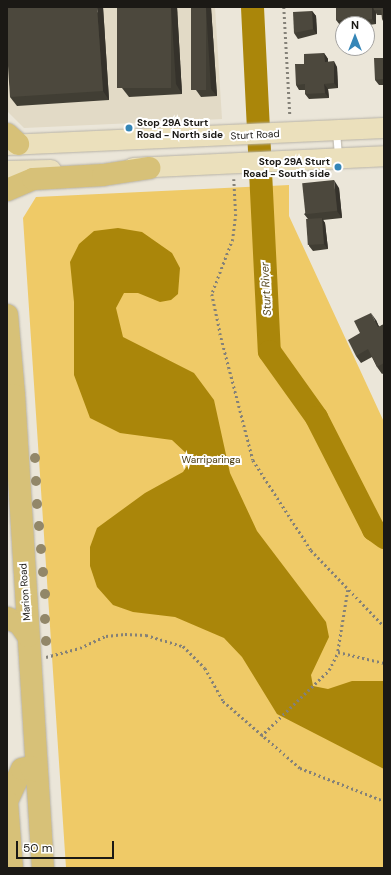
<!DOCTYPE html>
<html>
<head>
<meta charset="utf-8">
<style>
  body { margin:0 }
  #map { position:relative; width:391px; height:875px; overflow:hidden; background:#ebe6d9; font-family:"DM Sans",sans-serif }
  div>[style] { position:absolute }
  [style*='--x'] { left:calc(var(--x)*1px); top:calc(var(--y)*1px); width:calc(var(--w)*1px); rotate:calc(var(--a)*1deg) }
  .built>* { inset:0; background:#e2dac6 }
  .green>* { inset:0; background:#efca67 }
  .water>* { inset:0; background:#aa860a }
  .river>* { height:23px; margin:-11.5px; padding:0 11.5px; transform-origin:11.5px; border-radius:11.5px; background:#aa860a }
  .path>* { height:2.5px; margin-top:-1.25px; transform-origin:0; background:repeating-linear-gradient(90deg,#848178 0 2px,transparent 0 5px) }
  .roads { filter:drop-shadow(0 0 1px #b8b3a7) drop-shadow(0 0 1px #b8b3a7) }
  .lane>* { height:7px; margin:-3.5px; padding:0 3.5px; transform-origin:3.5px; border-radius:3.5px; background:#fff }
  .secondary>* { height:20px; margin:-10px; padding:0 10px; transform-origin:10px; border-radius:10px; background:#ebe0bc }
  .primary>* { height:22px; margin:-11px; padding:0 11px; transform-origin:11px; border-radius:11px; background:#d7c178 }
  .trees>* { width:10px; height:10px; margin:-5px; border-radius:50%; background:#928769 }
  .wall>* { inset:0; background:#413e34 }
  .shaded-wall>* { inset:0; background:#35322b }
  .building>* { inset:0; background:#4c483d; transform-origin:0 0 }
  .dots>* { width:11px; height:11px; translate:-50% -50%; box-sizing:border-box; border:2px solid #fff; border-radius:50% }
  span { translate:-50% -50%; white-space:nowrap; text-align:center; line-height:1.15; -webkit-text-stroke:4px #fff; paint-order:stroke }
  .poi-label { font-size:10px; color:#1b1915; font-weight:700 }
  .left { translate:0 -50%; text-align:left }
  .right { translate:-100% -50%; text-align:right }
  .street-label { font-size:10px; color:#1b1915 }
  .park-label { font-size:10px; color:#493a0e }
  .water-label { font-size:11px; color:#58491e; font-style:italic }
  .frame { position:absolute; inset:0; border:8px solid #1b1915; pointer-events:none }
  .north { position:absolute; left:335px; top:16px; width:40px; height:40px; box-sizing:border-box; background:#fff; border:1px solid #a4a3a1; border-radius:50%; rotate:0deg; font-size:11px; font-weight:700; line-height:16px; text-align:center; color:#1b1915 }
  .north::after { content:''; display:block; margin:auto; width:14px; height:18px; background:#3586b7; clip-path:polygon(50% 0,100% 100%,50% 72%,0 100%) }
  .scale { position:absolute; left:16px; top:841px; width:98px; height:18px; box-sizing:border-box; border:2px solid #1b1915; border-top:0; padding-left:5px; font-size:12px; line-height:14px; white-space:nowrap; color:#1b1915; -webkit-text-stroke:3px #fff; paint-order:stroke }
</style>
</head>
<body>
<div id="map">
  <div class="built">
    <div style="clip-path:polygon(7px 7px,215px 7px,222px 119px,24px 128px,7px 111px)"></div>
  </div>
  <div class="green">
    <div style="clip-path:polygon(289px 185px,289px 216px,384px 422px,384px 868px,66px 868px,23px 218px,36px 197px)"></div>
  </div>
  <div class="water">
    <div style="clip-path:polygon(118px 228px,142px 232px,172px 253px,180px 268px,178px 294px,171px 300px,160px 302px,138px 293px,124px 293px,116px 308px,123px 337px,194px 373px,214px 400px,230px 473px,257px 531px,326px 622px,329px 637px,311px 675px,313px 686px,328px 689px,352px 681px,384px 681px,384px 769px,277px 714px,242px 657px,224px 638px,175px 617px,133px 612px,113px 605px,97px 587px,90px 566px,90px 547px,97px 528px,145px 493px,183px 472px,187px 466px,188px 455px,172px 440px,120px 433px,90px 418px,74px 375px,74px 302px,70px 262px,79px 244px,94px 231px)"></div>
  </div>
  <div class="river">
    <div style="--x:252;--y:7;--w:344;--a:87.2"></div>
    <div style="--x:269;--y:351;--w:81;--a:54.5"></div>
    <div style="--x:316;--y:417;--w:126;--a:63"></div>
    <div style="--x:373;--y:529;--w:14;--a:36"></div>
  </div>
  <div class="path">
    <div style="--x:284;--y:7;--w:109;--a:86.8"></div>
    <div style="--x:234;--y:179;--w:35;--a:87"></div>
    <div style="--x:236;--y:214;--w:25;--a:97"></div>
    <div style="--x:233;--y:239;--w:59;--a:110.9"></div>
    <div style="--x:212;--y:294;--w:40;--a:78"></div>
    <div style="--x:220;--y:333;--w:131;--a:75.4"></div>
    <div style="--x:253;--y:460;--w:107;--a:57.2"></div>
    <div style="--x:311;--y:550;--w:105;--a:46.2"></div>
    <div style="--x:348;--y:590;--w:63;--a:99.2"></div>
    <div style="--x:338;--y:652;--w:47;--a:13.4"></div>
    <div style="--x:46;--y:657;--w:35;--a:-15"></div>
    <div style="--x:80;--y:648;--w:29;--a:-25"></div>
    <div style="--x:106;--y:636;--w:19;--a:-6"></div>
    <div style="--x:125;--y:634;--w:21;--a:3"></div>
    <div style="--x:146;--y:635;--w:39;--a:17"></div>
    <div style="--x:183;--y:646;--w:31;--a:45"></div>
    <div style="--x:205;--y:668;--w:38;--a:61"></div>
    <div style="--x:223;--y:701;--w:102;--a:41"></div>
    <div style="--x:300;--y:768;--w:90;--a:21.4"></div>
    <div style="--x:261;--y:736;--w:95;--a:-44.1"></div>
    <div style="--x:329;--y:670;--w:20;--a:-63"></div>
  </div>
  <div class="roads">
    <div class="lane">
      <div style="--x:336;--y:132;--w:25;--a:85"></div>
    </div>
    <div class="secondary">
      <div style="--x:7;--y:145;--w:377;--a:-2.6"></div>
      <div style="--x:133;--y:168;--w:251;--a:-2.7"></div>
      <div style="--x:7;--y:171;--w:44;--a:-1.3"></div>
    </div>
    <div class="primary">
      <div style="--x:7;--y:134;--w:15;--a:42"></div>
      <div style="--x:7;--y:190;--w:28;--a:-23"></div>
      <div style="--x:33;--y:179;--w:70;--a:-3.3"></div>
      <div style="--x:103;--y:175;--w:47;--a:-8.7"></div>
      <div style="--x:7;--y:315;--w:80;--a:85"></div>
      <div style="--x:14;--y:395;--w:474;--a:86.5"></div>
      <div style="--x:7;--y:618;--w:13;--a:23"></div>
      <div style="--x:19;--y:623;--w:16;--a:55"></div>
      <div style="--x:7;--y:801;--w:35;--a:-65"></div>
      <div style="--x:22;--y:769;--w:9;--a:-13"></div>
      <div style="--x:31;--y:767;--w:7;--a:34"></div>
      <div style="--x:7;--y:802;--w:66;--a:85.7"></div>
    </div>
  </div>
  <div class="trees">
    <div style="left:35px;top:458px"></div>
    <div style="left:36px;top:481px"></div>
    <div style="left:37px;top:504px"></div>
    <div style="left:39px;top:526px"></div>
    <div style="left:41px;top:549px"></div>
    <div style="left:43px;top:572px"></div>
    <div style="left:45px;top:594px"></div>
    <div style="left:45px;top:619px"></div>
    <div style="left:46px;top:641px"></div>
  </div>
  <div class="wall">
    <div style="clip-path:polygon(103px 7px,109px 100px,17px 106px,10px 97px)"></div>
    <div style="clip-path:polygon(117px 7px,177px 7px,182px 94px,129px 97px,122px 88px)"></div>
    <div style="clip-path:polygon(191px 7px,211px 7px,217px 96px,201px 97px,196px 90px)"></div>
    <div style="clip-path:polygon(384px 7px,384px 23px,382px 19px,382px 15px,377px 15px,376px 13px,376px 24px,369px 25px,369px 34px,367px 34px,367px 24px,343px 24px,343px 25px,340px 25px,336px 20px)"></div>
    <div style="clip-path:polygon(312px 11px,316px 16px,317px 34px,298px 39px,294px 33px)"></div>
    <div style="clip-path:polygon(384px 49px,384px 88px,383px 87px,383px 85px,379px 85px,375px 80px,383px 58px)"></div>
    <div style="clip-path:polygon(324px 53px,328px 59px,328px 62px,337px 67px,338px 88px,328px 89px,329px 98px,309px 99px,305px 94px,305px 90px,299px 90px,296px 85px,304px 64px)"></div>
    <div style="clip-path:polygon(339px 188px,342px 218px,323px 220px,325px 223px,328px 249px,313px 251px,309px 246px,308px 219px,304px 214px)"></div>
    <div style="clip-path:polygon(376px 320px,379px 327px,384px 324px,384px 373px,382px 374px,377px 367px,372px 357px,361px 363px,356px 356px,360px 333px)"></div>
  </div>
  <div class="shaded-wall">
    <div style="clip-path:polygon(97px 7px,103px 7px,109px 100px,103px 91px)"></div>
    <div style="clip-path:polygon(171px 7px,177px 7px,182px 94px,176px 84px)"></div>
    <div style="clip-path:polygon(206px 7px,211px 7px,217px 96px,211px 89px)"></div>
    <div style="clip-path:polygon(372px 7px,375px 7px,374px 10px,376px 13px,376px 24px,372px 19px)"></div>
    <div style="clip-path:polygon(312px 11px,316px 16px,317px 34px,313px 29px)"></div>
    <div style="clip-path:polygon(365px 20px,369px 25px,369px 34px,367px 30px,367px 24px,366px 24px)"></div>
    <div style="clip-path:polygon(324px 53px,328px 59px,328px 67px,325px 62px)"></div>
    <div style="clip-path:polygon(334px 61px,337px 67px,338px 88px,334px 83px)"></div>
    <div style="clip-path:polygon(324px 84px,328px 89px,329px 98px,325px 93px)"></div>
    <div style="clip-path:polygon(334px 180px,339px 188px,342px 218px,337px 211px)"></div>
    <div style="clip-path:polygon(322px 218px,325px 223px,328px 249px,324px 244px)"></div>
    <div style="clip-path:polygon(371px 313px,376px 320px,383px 335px,378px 327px)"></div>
  </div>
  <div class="building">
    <div style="clip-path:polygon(7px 7px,97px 7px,103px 91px,10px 97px,7px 51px)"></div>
    <div style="left:117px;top:7px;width:54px;height:81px"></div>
    <div style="left:191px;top:7px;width:15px;height:83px"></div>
    <div style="clip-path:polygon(336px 7px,372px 7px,372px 19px,365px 20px,366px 24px,345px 24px,345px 20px,336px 20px)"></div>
    <div style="clip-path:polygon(373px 7px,384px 7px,384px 19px,382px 19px,381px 10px,374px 10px)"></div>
    <div style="clip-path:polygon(312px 11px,313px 29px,294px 33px,293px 12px)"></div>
    <div style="clip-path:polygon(383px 49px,384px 49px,384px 87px,383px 87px,383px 79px,375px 80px,374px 58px,383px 58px)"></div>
    <div style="clip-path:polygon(324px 53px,325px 62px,334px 61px,334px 83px,324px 84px,325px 93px,305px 94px,305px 84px,296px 85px,295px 64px,304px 64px,304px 54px)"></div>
    <div style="left:334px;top:180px;width:31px;height:32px;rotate:84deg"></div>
    <div style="left:322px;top:218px;width:26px;height:16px;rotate:86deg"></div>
    <div style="clip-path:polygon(371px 313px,378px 327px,384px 324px,384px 363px,377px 367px,368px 349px,356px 356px,348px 340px,360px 333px,354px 321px)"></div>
  </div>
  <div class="dots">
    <div style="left:129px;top:128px;background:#3586b7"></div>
    <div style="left:338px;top:167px;background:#3586b7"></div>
  </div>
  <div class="poi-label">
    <span class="left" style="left:137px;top:128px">Stop 29A Sturt<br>Road - North side</span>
    <span class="right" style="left:330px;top:167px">Stop 29A Sturt<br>Road - South side</span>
  </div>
  <div class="street-label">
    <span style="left:255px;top:135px;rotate:-3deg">Sturt Road</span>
    <span style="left:25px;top:592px;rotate:-94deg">Marion Road</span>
  </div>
  <div class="park-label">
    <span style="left:211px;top:460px">Warriparinga</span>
  </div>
  <div class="water-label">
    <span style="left:266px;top:289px;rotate:-93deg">Sturt River</span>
  </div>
  <div class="frame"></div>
  <div class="north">N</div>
  <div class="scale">50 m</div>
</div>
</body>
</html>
